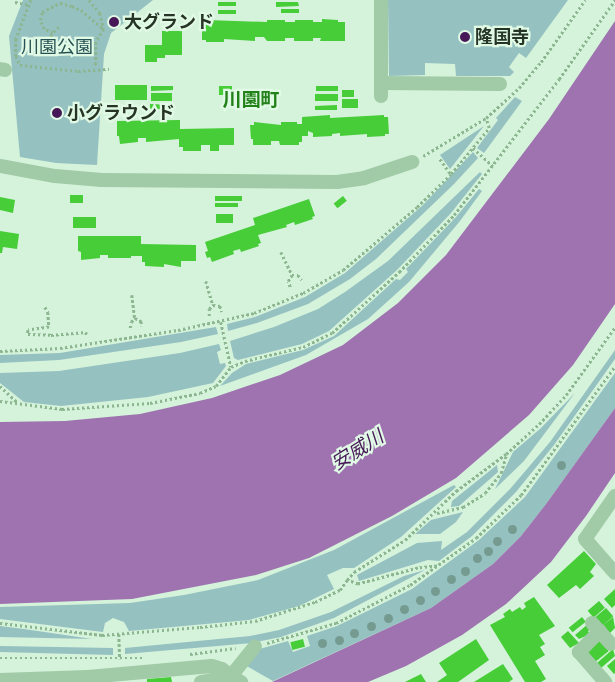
<!DOCTYPE html>
<html>
<head>
<meta charset="utf-8">
<style>
  body { margin:0 }
  #map { position:relative; width:615px; height:682px; overflow:hidden; background:#d5f2db; font-family:"Nunito Sans","Noto Sans JP",sans-serif }
  div>[style] { position:absolute }
  [style*='--x'] { left:calc(var(--x)*1px); top:calc(var(--y)*1px); width:calc(var(--w)*1px); rotate:calc(var(--a)*1deg) }
  .green>* { inset:0; background:#95c1c1 }
  .water>* { inset:0; background:#9e73b0 }
  .building>* { inset:0; background:#46cd38; transform-origin:0 0 }
  .path>* { height:2.5px; margin-top:-1.25px; transform-origin:0; background:repeating-linear-gradient(90deg,#8bb68f 0 2.5px,transparent 0 5px) }
  .minor>* { height:14px; margin:-7px; padding:0 7px; transform-origin:7px; border-radius:7px; background:#a1caa6 }
  .trees>* { width:9px; height:9px; margin:-4.5px; border-radius:50%; background:#759a90 }
  .dots>* { width:14px; height:14px; translate:-50% -50%; box-sizing:border-box; border:2px solid #e1fae6; border-radius:50% }
  span { translate:-50% -50%; white-space:nowrap; text-align:center; line-height:1.15; -webkit-text-stroke:4.5px #e1fae6; paint-order:stroke }
  .poi-label { font-size:18px; color:#253424; font-weight:700 }
  .left { translate:0 -50%; text-align:left }
  .park-label { font-size:18px; color:#275253 }
  .neighbourhood-label { font-size:19px; color:#238119; font-weight:700 }
  .water-label { font-size:19px; color:#461857; font-style:italic }
</style>
</head>
<body>
<div id="map">
  <div class="green">
    <div style="clip-path:polygon(23px 0,153px 0,111px 33px,104px 54px,97px 165px,56px 163px,20px 157px,9px 36px)"></div>
    <div style="clip-path:polygon(388px 0,568px 0,526px 58px,519px 53px,509px 67px,514px 72px,510px 76px,456px 76px,455px 64px,425px 63px,425px 75px,389px 76px)"></div>
    <div style="clip-path:polygon(515px 97px,522px 101px,484px 153px,477px 148px,498px 120px,496px 118px)"></div>
    <div style="clip-path:polygon(484px 126px,450px 169px,440px 155px)"></div>
    <div style="clip-path:polygon(473px 152px,478px 158px,454px 184px,376px 259px,350px 279px,308px 304px,257px 323px,228px 331px,227px 324px,255px 317px,305px 297px,345px 273px,423px 205px)"></div>
    <div style="clip-path:polygon(480px 172px,482px 174px,451px 213px,397px 270px,329px 331px,302px 344px,238px 360px,234px 358px,230px 341px,274px 327px,318px 309px,345px 292px,388px 261px)"></div>
    <div style="clip-path:polygon(479px 189px,482px 191px,460px 221px,409px 282px,368px 319px,306px 355px,220px 386px,232px 373px,246px 364px,303px 350px,334px 336px,396px 279px,400px 280px,408px 272px,406px 269px,456px 217px)"></div>
    <div style="clip-path:polygon(216px 327px,218px 334px,181px 342px,59px 360px,0 363px,0 355px,60px 353px)"></div>
    <div style="clip-path:polygon(219px 344px,221px 350px,217px 352px,220px 364px,225px 363px,226px 366px,213px 383px,148px 397px,61px 406px,24px 402px,0 383px,0 373px,59px 371px,180px 353px)"></div>
    <div style="clip-path:polygon(615px 350px,615px 359px,554px 445px,516px 492px,472px 536px,439px 561px,428px 560px,359px 581px,357px 575px,417px 543px,442px 541px,441px 550px,467px 532px,510px 489px,550px 442px)"></div>
    <div style="clip-path:polygon(615px 373px,615px 408px,546px 504px,521px 536px,493px 564px,431px 608px,273px 681px,245px 665px,256px 650px,288px 641px,293px 652px,310px 646px,307px 636px,337px 626px,412px 589px,479px 540px,525px 497px)"></div>
    <div style="clip-path:polygon(575px 393px,524px 461px,495px 489px,513px 452px,541px 428px)"></div>
    <div style="clip-path:polygon(497px 465px,498px 472px,459px 506px,451px 507px,452px 501px)"></div>
    <div style="clip-path:polygon(454px 485px,456px 487px,401px 537px,354px 568px,343px 568px,327px 575px,334px 589px,299px 606px,249px 620px,129px 631px,124px 622px,113px 618px,105px 623px,103px 632px,0 619px,0 607px,130px 603px,184px 595px,258px 580px,334px 550px)"></div>
    <div style="clip-path:polygon(463px 512px,456px 522px,440px 534px,415px 534px,431px 520px)"></div>
    <div style="clip-path:polygon(425px 570px,334px 618px,281px 637px,252px 643px,125px 654px,125px 648px,250px 636px,279px 630px,331px 612px,404px 576px)"></div>
    <div style="clip-path:polygon(0 626px,24px 629px,92px 639px,0 637px)"></div>
    <div style="clip-path:polygon(0 646px,113px 648px,113px 655px,0 652px)"></div>
  </div>
  <div class="water">
    <div style="clip-path:polygon(615px 21px,615px 304px,573px 365px,529px 415px,456px 478px,392px 516px,309px 558px,256px 575px,132px 599px,0 604px,0 422px,65px 421px,140px 414px,212px 398px,280px 375px,343px 345px,398px 303px,446px 255px,549px 119px)"></div>
    <div style="clip-path:polygon(615px 408px,615px 473px,586px 516px,551px 562px,506px 604px,462px 635px,406px 666px,368px 682px,272px 682px,431px 608px,493px 564px,521px 536px,546px 504px)"></div>
  </div>
  <div class="building">
    <div style="left:236px;top:2px;width:4px;height:18px;rotate:90deg"></div>
    <div style="clip-path:polygon(276px 2px,298px 2px,299px 6px,276px 7px)"></div>
    <div style="left:299px;top:9px;width:4px;height:18px;rotate:90deg"></div>
    <div style="left:218px;top:10px;width:18px;height:4px"></div>
    <div style="clip-path:polygon(322px 19px,338px 20px,338px 22px,345px 22px,345px 41px,320px 41px,321px 38px,313px 38px,313px 41px,294px 41px,294px 38px,285px 38px,285px 41px,267px 41px,264px 37px,255px 37px,255px 41px,224px 39px,224px 42px,206px 42px,206px 40px,202px 40px,202px 22px,207px 20px,267px 22px,267px 20px,285px 20px,285px 22px,295px 22px,295px 20px,313px 20px,313px 22px,322px 22px)"></div>
    <div style="clip-path:polygon(162px 31px,182px 31px,182px 55px,165px 55px,165px 58px,157px 58px,157px 62px,145px 62px,145px 45px,162px 45px)"></div>
    <div style="left:115px;top:85px;width:32px;height:15px"></div>
    <div style="clip-path:polygon(151px 86px,173px 86px,173px 90px,151px 91px)"></div>
    <div style="left:219px;top:86px;width:13px;height:9px"></div>
    <div style="left:316px;top:86px;width:22px;height:5px"></div>
    <div style="left:342px;top:90px;width:12px;height:7px"></div>
    <div style="left:151px;top:93px;width:21px;height:8px"></div>
    <div style="left:315px;top:94px;width:23px;height:7px"></div>
    <div style="left:342px;top:99px;width:16px;height:9px"></div>
    <div style="clip-path:polygon(150px 104px,172px 105px,172px 109px,150px 109px)"></div>
    <div style="clip-path:polygon(337px 105px,337px 110px,315px 110px,315px 106px)"></div>
    <div style="clip-path:polygon(330px 115px,330px 118px,384px 115px,384px 117px,388px 117px,389px 134px,385px 134px,385px 136px,367px 137px,367px 134px,340px 136px,340px 133px,332px 134px,332px 136px,313px 137px,313px 133px,308px 131px,308px 136px,302px 136px,302px 142px,299px 142px,299px 145px,280px 145px,279px 141px,271px 141px,271px 145px,253px 145px,253px 139px,251px 139px,250px 125px,254px 125px,254px 122px,281px 125px,281px 122px,297px 122px,297px 124px,302px 124px,302px 117px)"></div>
    <div style="clip-path:polygon(180px 120px,180px 129px,234px 128px,234px 145px,219px 145px,219px 151px,210px 151px,210px 145px,201px 145px,201px 151px,183px 151px,183px 147px,179px 147px,179px 139px,146px 142px,146px 138px,138px 138px,138px 142px,120px 144px,119px 136px,117px 136px,117px 121px)"></div>
    <div style="left:70px;top:195px;width:13px;height:8px"></div>
    <div style="left:215px;top:196px;width:27px;height:5px"></div>
    <div style="left:343px;top:196px;width:6px;height:12px;rotate:51deg"></div>
    <div style="clip-path:polygon(0 197px,15px 200px,13px 213px,0 210px)"></div>
    <div style="clip-path:polygon(309px 199px,315px 216px,312px 217px,313px 219px,295px 225px,294px 222px,286px 225px,287px 227px,258px 235px,261px 243px,258px 244px,259px 246px,241px 252px,240px 249px,233px 251px,234px 254px,212px 262px,210px 257px,207px 258px,205px 252px,208px 251px,205px 242px,255px 225px,253px 218px)"></div>
    <div style="left:215px;top:203px;width:23px;height:4px"></div>
    <div style="left:216px;top:214px;width:17px;height:9px"></div>
    <div style="left:73px;top:217px;width:23px;height:11px"></div>
    <div style="clip-path:polygon(0 231px,19px 234px,17px 249px,3px 247px,2px 253px,0 253px)"></div>
    <div style="clip-path:polygon(78px 236px,141px 236px,141px 244px,196px 245px,196px 261px,181px 261px,181px 267px,164px 264px,164px 267px,145px 266px,145px 262px,142px 262px,142px 256px,131px 256px,131px 258px,108px 258px,108px 255px,100px 255px,100px 258px,81px 260px,81px 252px,78px 251px)"></div>
    <div style="clip-path:polygon(584px 551px,596px 564px,590px 572px,594px 576px,580px 589px,576px 585px,559px 598px,547px 585px)"></div>
    <div style="clip-path:polygon(615px 589px,615px 605px,612px 608px,604px 599px)"></div>
    <div style="clip-path:polygon(534px 597px,555px 626px,539px 635px,545px 644px,540px 647px,545px 655px,535px 661px,546px 679px,541px 682px,525px 682px,490px 625px,505px 617px,503px 614px,510px 609px,512px 612px,520px 607px,522px 610px,526px 607px,524px 603px)"></div>
    <div style="left:599px;top:601px;width:9px;height:15px;rotate:49deg"></div>
    <div style="left:606px;top:608px;width:11px;height:15px;rotate:49deg"></div>
    <div style="left:582px;top:617px;width:6px;height:17px;rotate:51deg"></div>
    <div style="clip-path:polygon(613px 617px,615px 628px,609px 634px,602px 626px)"></div>
    <div style="clip-path:polygon(588px 624px,592px 628px,588px 631px,590px 634px,579px 639px,575px 635px)"></div>
    <div style="clip-path:polygon(568px 631px,579px 643px,570px 648px,561px 637px)"></div>
    <div style="left:303px;top:639px;width:8px;height:13px;rotate:76deg"></div>
    <div style="clip-path:polygon(476px 639px,489px 660px,458px 682px,437px 682px,447px 675px,439px 663px)"></div>
    <div style="left:600px;top:640px;width:14px;height:18px;rotate:51deg"></div>
    <div style="clip-path:polygon(613px 649px,615px 656px,601px 668px,597px 663px)"></div>
    <div style="clip-path:polygon(615px 659px,615px 673px,614px 674px,607px 666px)"></div>
    <div style="clip-path:polygon(503px 664px,513px 679px,509px 682px,474px 682px)"></div>
    <div style="clip-path:polygon(421px 674px,426px 682px,405px 682px)"></div>
    <div style="clip-path:polygon(171px 677px,172px 682px,147px 682px,147px 679px)"></div>
  </div>
  <div class="path">
    <div style="--x:31;--y:0;--w:42;--a:111"></div>
    <div style="--x:16;--y:39;--w:17;--a:90"></div>
    <div style="--x:16;--y:56;--w:10;--a:66"></div>
    <div style="--x:20;--y:65;--w:58;--a:5.9"></div>
    <div style="--x:78;--y:71;--w:31;--a:-4"></div>
    <div style="--x:89;--y:0;--w:17;--a:50"></div>
    <div style="--x:100;--y:13;--w:16;--a:76"></div>
    <div style="--x:104;--y:29;--w:15;--a:122"></div>
    <div style="--x:96;--y:42;--w:21;--a:90"></div>
    <div style="--x:96;--y:63;--w:5;--a:112"></div>
    <div style="--x:15;--y:2;--w:14;--a:12"></div>
    <div style="--x:59;--y:27;--w:8;--a:135"></div>
    <div style="--x:53;--y:33;--w:10;--a:-156"></div>
    <div style="--x:44;--y:29;--w:10;--a:-114"></div>
    <div style="--x:40;--y:20;--w:8;--a:-76"></div>
    <div style="--x:42;--y:12;--w:20;--a:-27"></div>
    <div style="--x:60;--y:3;--w:12;--a:14"></div>
    <div style="--x:72;--y:6;--w:10;--a:24"></div>
    <div style="--x:81;--y:10;--w:30;--a:40"></div>
    <div style="--x:44;--y:44;--w:13;--a:-51"></div>
    <div style="--x:473;--y:148;--w:27;--a:42"></div>
    <div style="--x:423;--y:156;--w:74;--a:-31.1"></div>
    <div style="--x:486;--y:118;--w:45;--a:-42.3"></div>
    <div style="--x:519;--y:88;--w:34;--a:-50"></div>
    <div style="--x:541;--y:62;--w:76;--a:-54.6"></div>
    <div style="--x:440;--y:159;--w:19;--a:54"></div>
    <div style="--x:281;--y:252;--w:25;--a:64"></div>
    <div style="--x:206;--y:281;--w:25;--a:74"></div>
    <div style="--x:290;--y:287;--w:6;--a:-108"></div>
    <div style="--x:288;--y:281;--w:7;--a:-56"></div>
    <div style="--x:292;--y:275;--w:6;--a:0"></div>
    <div style="--x:298;--y:275;--w:6;--a:51"></div>
    <div style="--x:132;--y:295;--w:23;--a:83"></div>
    <div style="--x:45;--y:307;--w:6;--a:59"></div>
    <div style="--x:48;--y:312;--w:15;--a:86"></div>
    <div style="--x:49;--y:327;--w:21;--a:172"></div>
    <div style="--x:28;--y:330;--w:4;--a:90"></div>
    <div style="--x:28;--y:334;--w:23;--a:2"></div>
    <div style="--x:51;--y:335;--w:35;--a:-5"></div>
    <div style="--x:86;--y:332;--w:4;--a:76"></div>
    <div style="--x:209;--y:316;--w:7;--a:-90"></div>
    <div style="--x:209;--y:309;--w:6;--a:-45"></div>
    <div style="--x:213;--y:305;--w:7;--a:8"></div>
    <div style="--x:220;--y:306;--w:6;--a:72"></div>
    <div style="--x:221;--y:322;--w:46;--a:77.5"></div>
    <div style="--x:130;--y:328;--w:6;--a:-81"></div>
    <div style="--x:131;--y:322;--w:6;--a:-45"></div>
    <div style="--x:135;--y:318;--w:7;--a:27"></div>
    <div style="--x:141;--y:321;--w:5;--a:79"></div>
    <div style="--x:0;--y:351;--w:60;--a:-2.9"></div>
    <div style="--x:60;--y:348;--w:119;--a:-8.7"></div>
    <div style="--x:178;--y:330;--w:78;--a:-12.6"></div>
    <div style="--x:254;--y:313;--w:53;--a:-22.2"></div>
    <div style="--x:303;--y:293;--w:46;--a:-29.9"></div>
    <div style="--x:343;--y:270;--w:97;--a:-40.4"></div>
    <div style="--x:417;--y:207;--w:47;--a:-44.1"></div>
    <div style="--x:451;--y:174;--w:60;--a:-50.4"></div>
    <div style="--x:489;--y:128;--w:10;--a:-107"></div>
    <div style="--x:0;--y:386;--w:23;--a:43"></div>
    <div style="--x:0;--y:401;--w:63;--a:7.4"></div>
    <div style="--x:62;--y:409;--w:88;--a:-3.9"></div>
    <div style="--x:150;--y:403;--w:51;--a:-11.3"></div>
    <div style="--x:200;--y:393;--w:17;--a:-24"></div>
    <div style="--x:216;--y:386;--w:24;--a:-52"></div>
    <div style="--x:231;--y:367;--w:15;--a:-23"></div>
    <div style="--x:245;--y:361;--w:60;--a:-13.6"></div>
    <div style="--x:303;--y:347;--w:32;--a:-26"></div>
    <div style="--x:332;--y:333;--w:91;--a:-42.3"></div>
    <div style="--x:399;--y:272;--w:79;--a:-46"></div>
    <div style="--x:454;--y:215;--w:172;--a:-52.3"></div>
    <div style="--x:559;--y:79;--w:97;--a:-54.7"></div>
    <div style="--x:437;--y:513;--w:27;--a:-13"></div>
    <div style="--x:463;--y:507;--w:26;--a:-32"></div>
    <div style="--x:485;--y:493;--w:26;--a:-51"></div>
    <div style="--x:501;--y:473;--w:19;--a:-74"></div>
    <div style="--x:437;--y:566;--w:19;--a:174"></div>
    <div style="--x:418;--y:568;--w:62;--a:165.1"></div>
    <div style="--x:358;--y:584;--w:12;--a:-160"></div>
    <div style="--x:347;--y:580;--w:11;--a:-49"></div>
    <div style="--x:354;--y:572;--w:60;--a:-32.1"></div>
    <div style="--x:405;--y:540;--w:71;--a:-43.9"></div>
    <div style="--x:456;--y:491;--w:62;--a:-36.5"></div>
    <div style="--x:506;--y:454;--w:45;--a:-42.3"></div>
    <div style="--x:539;--y:424;--w:40;--a:-47"></div>
    <div style="--x:566;--y:395;--w:84;--a:-54.2"></div>
    <div style="--x:0;--y:623;--w:103;--a:6.7"></div>
    <div style="--x:102;--y:635;--w:98;--a:-4.7"></div>
    <div style="--x:200;--y:627;--w:55;--a:-6.2"></div>
    <div style="--x:255;--y:621;--w:63;--a:-17.6"></div>
    <div style="--x:315;--y:602;--w:28;--a:-26"></div>
    <div style="--x:340;--y:590;--w:12;--a:-55"></div>
    <div style="--x:119;--y:634;--w:25;--a:88"></div>
    <div style="--x:267;--y:643;--w:72;--a:-16.2"></div>
    <div style="--x:336;--y:623;--w:83;--a:-27.2"></div>
    <div style="--x:410;--y:585;--w:81;--a:-35.5"></div>
    <div style="--x:476;--y:538;--w:62;--a:-43.7"></div>
    <div style="--x:521;--y:495;--w:160;--a:-53.9"></div>
    <div style="--x:190;--y:654;--w:46;--a:-7.4"></div>
    <div style="--x:0;--y:658;--w:142;--a:0"></div>
  </div>
  <div class="minor">
    <div style="--x:0;--y:69;--w:5;--a:11"></div>
    <div style="--x:382;--y:83;--w:118;--a:0.5"></div>
    <div style="--x:381;--y:96;--w:96;--a:-90"></div>
    <div style="--x:0;--y:166;--w:56;--a:10.3"></div>
    <div style="--x:55;--y:176;--w:47;--a:4.9"></div>
    <div style="--x:102;--y:180;--w:235;--a:0.5"></div>
    <div style="--x:337;--y:182;--w:27;--a:-8"></div>
    <div style="--x:364;--y:178;--w:51;--a:-18.4"></div>
    <div style="--x:615;--y:496;--w:52;--a:124.9"></div>
    <div style="--x:585;--y:539;--w:45;--a:48.6"></div>
    <div style="--x:592;--y:623;--w:28;--a:48"></div>
    <div style="--x:600;--y:631;--w:30;--a:135"></div>
    <div style="--x:579;--y:652;--w:40;--a:49"></div>
    <div style="--x:0;--y:680;--w:88;--a:-2"></div>
    <div style="--x:88;--y:677;--w:124;--a:-5.1"></div>
    <div style="--x:212;--y:666;--w:10;--a:17"></div>
    <div style="--x:222;--y:669;--w:11;--a:38"></div>
    <div style="--x:231;--y:676;--w:38;--a:-51"></div>
    <div style="--x:201;--y:682;--w:31;--a:-11"></div>
    <div style="--x:231;--y:676;--w:12;--a:31"></div>
  </div>
  <div class="trees">
    <div style="left:561px;top:465px"></div>
    <div style="left:512px;top:529px"></div>
    <div style="left:497px;top:541px"></div>
    <div style="left:488px;top:551px"></div>
    <div style="left:477px;top:558px"></div>
    <div style="left:465px;top:571px"></div>
    <div style="left:451px;top:579px"></div>
    <div style="left:435px;top:591px"></div>
    <div style="left:420px;top:600px"></div>
    <div style="left:404px;top:609px"></div>
    <div style="left:388px;top:618px"></div>
    <div style="left:371px;top:626px"></div>
    <div style="left:354px;top:633px"></div>
    <div style="left:339px;top:640px"></div>
    <div style="left:322px;top:643px"></div>
  </div>
  <div class="dots">
    <div style="left:114px;top:22px;background:#461857"></div>
    <div style="left:465px;top:37px;background:#461857"></div>
    <div style="left:57px;top:113px;background:#461857"></div>
  </div>
  <div class="poi-label">
    <span class="left" style="left:124px;top:22px">大グランド</span>
    <span class="left" style="left:475px;top:37px">隆国寺</span>
    <span class="left" style="left:67px;top:113px">小グラウンド</span>
  </div>
  <div class="park-label">
    <span style="left:57px;top:47px">川園公園</span>
  </div>
  <div class="neighbourhood-label">
    <span style="left:251px;top:101px">川園町</span>
  </div>
  <div class="water-label">
    <span style="left:358px;top:451px;rotate:-32deg">安威川</span>
  </div>
</div>
</body>
</html>
